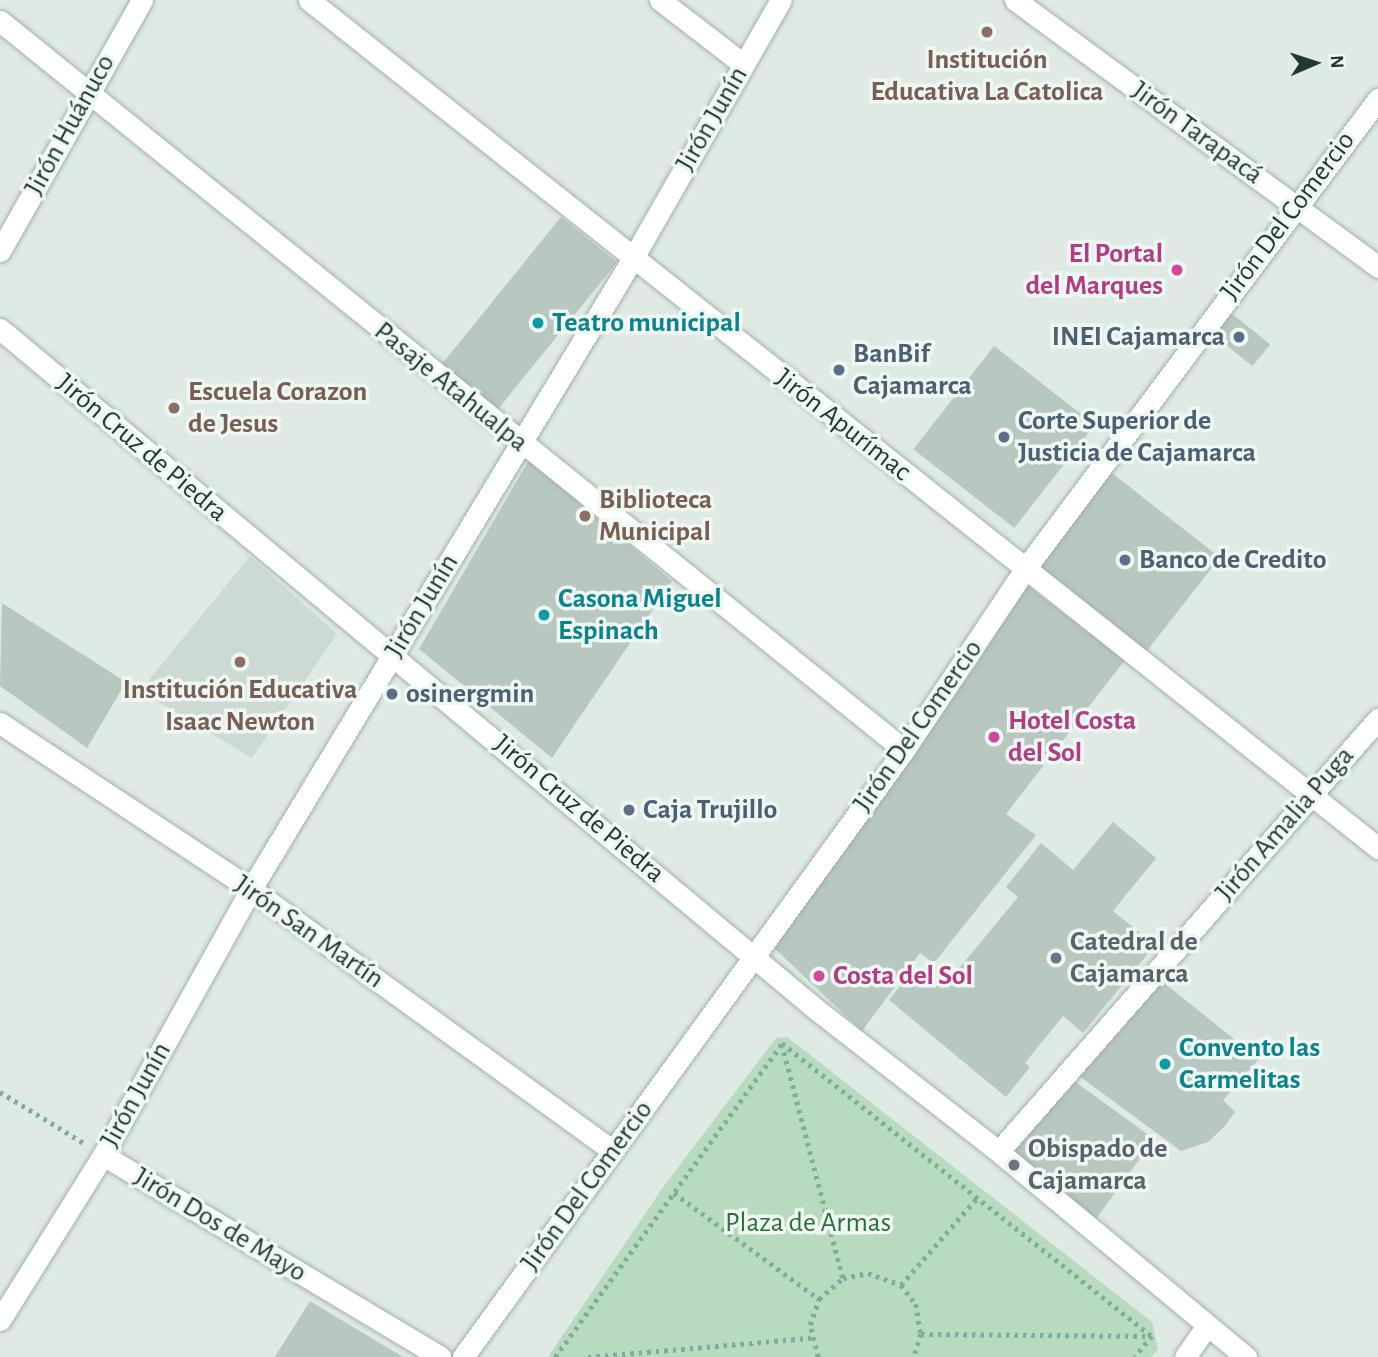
<!DOCTYPE html>
<html>
<head>
<meta charset="utf-8">
<style>
  body { margin:0 }
  #map { position:relative; width:1378px; height:1357px; overflow:hidden; background:#dfeae4; font-family:"Alegreya Sans",sans-serif }
  div>[style] { position:absolute }
  [style*='--x'] { left:calc(var(--x)*1px); top:calc(var(--y)*1px); width:calc(var(--w)*1px); rotate:calc(var(--a)*1deg) }
  .built>* { inset:0; background:#cddad3 }
  .green>* { inset:0; background:#b8dabe }
  .building>* { inset:0; background:#b8c7bf; transform-origin:0 0 }
  .path>* { height:4.5px; margin-top:-2.25px; transform-origin:0; background:repeating-linear-gradient(90deg,#81ac9a 0 3.5px,transparent 0 8.5px) }
  .roads { filter:drop-shadow(0 0 2px #a2b1aa) drop-shadow(0 0 2px #a2b1aa) }
  .street>* { height:21px; margin:-10.5px; padding:0 10.5px; transform-origin:10.5px; border-radius:10.5px; background:#fff }
  .dots>* { width:19px; height:19px; translate:-50% -50%; box-sizing:border-box; border:4px solid #eff7f2; border-radius:50% }
  span { translate:-50% -50%; white-space:nowrap; text-align:center; line-height:1.15; -webkit-text-stroke:7px #eff7f2; paint-order:stroke }
  .education-label { font-size:28px; color:#785e54; font-weight:700 }
  .left { translate:0 -50%; text-align:left }
  .street-label { font-size:28px; color:#213930 }
  .hotel-label { font-size:28px; color:#b23c85; font-weight:700 }
  .right { translate:-100% -50%; text-align:right }
  .culture-label { font-size:28px; color:#0d838f; font-weight:700 }
  .service-label { font-size:28px; color:#4e5e75; font-weight:700 }
  .worship-label { font-size:28px; color:#5b616d; font-weight:700 }
  .park-label { font-size:28px; color:#2d6e3f }
  .north { position:absolute; left:1280px; top:28px; width:70px; height:70px; -webkit-text-stroke:5px #eff7f2; paint-order:stroke; rotate:87deg; font-size:19px; font-weight:700; line-height:28px; text-align:center; color:#213930 }
  .north::after { content:''; display:block; margin:auto; width:24px; height:32px; background:#213930; clip-path:polygon(50% 0,100% 100%,50% 72%,0 100%) }
</style>
</head>
<body>
<div id="map">
  <div class="built">
    <div style="clip-path:polygon(250px 556px,337px 634px,252px 758px,140px 691px)"></div>
  </div>
  <div class="green">
    <div style="clip-path:polygon(787px 1037px,1152px 1322px,1158px 1349px,1151px 1357px,548px 1357px,664px 1186px,776px 1038px)"></div>
  </div>
  <div class="building">
    <div style="left:561px;top:217px;width:72px;height:196px;rotate:39deg"></div>
    <div style="left:1225px;top:308px;width:58px;height:28px;rotate:39deg"></div>
    <div style="left:994px;top:346px;width:128px;height:131px;rotate:38deg"></div>
    <div style="clip-path:polygon(529px 460px,672px 581px,552px 758px,419px 649px)"></div>
    <div style="left:1108px;top:470px;width:142px;height:121px;rotate:38deg"></div>
    <div style="clip-path:polygon(1028px 586px,1125px 660px,1006px 814px,1036px 835px,934px 963px,920px 953px,862px 1031px,774px 948px)"></div>
    <div style="clip-path:polygon(2px 603px,126px 682px,87px 748px,0 686px)"></div>
    <div style="clip-path:polygon(1113px 822px,1156px 858px,1113px 911px,1155px 945px,1083px 1033px,1063px 1016px,1025px 1063px,1030px 1067px,1006px 1097px,889px 1000px,912px 971px,930px 987px,934px 982px,942px 989px,1018px 897px,1006px 887px,1041px 843px,1073px 870px)"></div>
    <div style="clip-path:polygon(1153px 974px,1259px 1059px,1223px 1100px,1235px 1112px,1224px 1127px,1208px 1142px,1181px 1151px,1071px 1070px)"></div>
    <div style="left:1066px;top:1075px;width:109px;height:101px;rotate:36deg"></div>
    <div style="clip-path:polygon(310px 1301px,403px 1357px,275px 1357px)"></div>
  </div>
  <div class="path">
    <div style="--x:782;--y:1043;--w:472;--a:38.4"></div>
    <div style="--x:1152;--y:1336;--w:27;--a:129"></div>
    <div style="--x:782;--y:1044;--w:242;--a:75.4"></div>
    <div style="--x:0;--y:1092;--w:98;--a:31.3"></div>
    <div style="--x:674;--y:1193;--w:180;--a:36.2"></div>
    <div style="--x:901;--y:1285;--w:116;--a:-48.9"></div>
    <div style="--x:921;--y:1334;--w:230;--a:0.5"></div>
    <div style="--x:555;--y:1357;--w:387;--a:-54.1"></div>
    <div style="--x:588;--y:1357;--w:224;--a:-4.9"></div>
    <div style="--x:818;--y:1357;--w:33;--a:-104"></div>
    <div style="--x:810;--y:1325;--w:28;--a:-71"></div>
    <div style="--x:819;--y:1299;--w:32;--a:-41"></div>
    <div style="--x:843;--y:1278;--w:25;--a:-11"></div>
    <div style="--x:868;--y:1273;--w:35;--a:20"></div>
    <div style="--x:901;--y:1285;--w:24;--a:52"></div>
    <div style="--x:916;--y:1304;--w:30;--a:81"></div>
    <div style="--x:921;--y:1334;--w:24;--a:107"></div>
  </div>
  <div class="roads">
    <div class="street">
      <div style="--x:309;--y:0;--w:1365;--a:38.42"></div>
      <div style="--x:660;--y:0;--w:105;--a:37.6"></div>
      <div style="--x:1015;--y:0;--w:451;--a:36.3"></div>
      <div style="--x:0;--y:21;--w:1161;--a:38.88"></div>
      <div style="--x:0;--y:251;--w:288;--a:-60.5"></div>
      <div style="--x:0;--y:329;--w:1064;--a:39.81"></div>
      <div style="--x:817;--y:1010;--w:223;--a:37.9"></div>
      <div style="--x:993;--y:1147;--w:329;--a:39.7"></div>
      <div style="--x:0;--y:723;--w:301;--a:33.5"></div>
      <div style="--x:251;--y:889;--w:445;--a:35.9"></div>
      <div style="--x:999;--y:1151;--w:575;--a:-48.74"></div>
      <div style="--x:103;--y:1155;--w:393;--a:30.9"></div>
      <div style="--x:0;--y:1320;--w:195;--a:-58"></div>
      <div style="--x:103;--y:1155;--w:304;--a:-60.9"></div>
      <div style="--x:251;--y:889;--w:738;--a:-58.81"></div>
      <div style="--x:633;--y:258;--w:297;--a:-60.2"></div>
      <div style="--x:463;--y:1357;--w:750;--a:-54"></div>
      <div style="--x:904;--y:750;--w:218;--a:-56.2"></div>
      <div style="--x:1025;--y:569;--w:588;--a:-53.09"></div>
      <div style="--x:1185;--y:1357;--w:37;--a:-55"></div>
    </div>
  </div>
  <div class="dots">
    <div style="left:987px;top:32px;background:#8d6e63"></div>
    <div style="left:1177px;top:270px;background:#d1479c"></div>
    <div style="left:538px;top:323px;background:#0f9aa8"></div>
    <div style="left:1239px;top:337px;background:#5c6f8a"></div>
    <div style="left:839px;top:370px;background:#5c6f8a"></div>
    <div style="left:174px;top:408px;background:#8d6e63"></div>
    <div style="left:1004px;top:437px;background:#5c6f8a"></div>
    <div style="left:585px;top:516px;background:#8d6e63"></div>
    <div style="left:1125px;top:560px;background:#5c6f8a"></div>
    <div style="left:544px;top:615px;background:#0f9aa8"></div>
    <div style="left:240px;top:662px;background:#8d6e63"></div>
    <div style="left:392px;top:694px;background:#5c6f8a"></div>
    <div style="left:994px;top:737px;background:#d1479c"></div>
    <div style="left:629px;top:810px;background:#5c6f8a"></div>
    <div style="left:1056px;top:958px;background:#6b7280"></div>
    <div style="left:819px;top:976px;background:#d1479c"></div>
    <div style="left:1165px;top:1064px;background:#0f9aa8"></div>
    <div style="left:1014px;top:1165px;background:#6b7280"></div>
  </div>
  <div class="education-label">
    <span style="left:987px;top:76px">Institución<br>Educativa La Catolica</span>
    <span class="left" style="left:188px;top:408px">Escuela Corazon<br>de Jesus</span>
    <span class="left" style="left:599px;top:516px">Biblioteca<br>Municipal</span>
    <span style="left:240px;top:706px">Institución Educativa<br>Isaac Newton</span>
  </div>
  <div class="street-label">
    <span style="left:712px;top:119px;rotate:-60deg">Jirón Junín</span>
    <span style="left:70px;top:125px;rotate:-61deg">Jirón Huánuco</span>
    <span style="left:1197px;top:133px;rotate:36deg">Jirón Tarapacá</span>
    <span style="left:1288px;top:216px;rotate:-53deg">Jirón Del Comercio</span>
    <span style="left:451px;top:387px;rotate:39deg">Pasaje Atahualpa</span>
    <span style="left:843px;top:425px;rotate:38deg">Jirón Apurímac</span>
    <span style="left:142px;top:448px;rotate:40deg">Jirón Cruz de Piedra</span>
    <span style="left:422px;top:606px;rotate:-59deg">Jirón Junín</span>
    <span style="left:918px;top:726px;rotate:-55deg">Jirón Del Comercio</span>
    <span style="left:579px;top:809px;rotate:40deg">Jirón Cruz de Piedra</span>
    <span style="left:1285px;top:824px;rotate:-49deg">Jirón Amalia Puga</span>
    <span style="left:309px;top:932px;rotate:35deg">Jirón San Martín</span>
    <span style="left:136px;top:1095px;rotate:-61deg">Jirón Junín</span>
    <span style="left:587px;top:1186px;rotate:-54deg">Jirón Del Comercio</span>
    <span style="left:220px;top:1225px;rotate:31deg">Jirón Dos de Mayo</span>
  </div>
  <div class="hotel-label">
    <span class="right" style="left:1163px;top:270px">El Portal<br>del Marques</span>
    <span class="left" style="left:1008px;top:737px">Hotel Costa<br>del Sol</span>
    <span class="left" style="left:833px;top:976px">Costa del Sol</span>
  </div>
  <div class="culture-label">
    <span class="left" style="left:552px;top:323px">Teatro municipal</span>
    <span class="left" style="left:558px;top:615px">Casona Miguel<br>Espinach</span>
    <span class="left" style="left:1179px;top:1064px">Convento las<br>Carmelitas</span>
  </div>
  <div class="service-label">
    <span class="right" style="left:1225px;top:337px">INEI Cajamarca</span>
    <span class="left" style="left:853px;top:370px">BanBif<br>Cajamarca</span>
    <span class="left" style="left:1018px;top:437px">Corte Superior de<br>Justicia de Cajamarca</span>
    <span class="left" style="left:1139px;top:560px">Banco de Credito</span>
    <span class="left" style="left:406px;top:694px">osinergmin</span>
    <span class="left" style="left:643px;top:810px">Caja Trujillo</span>
  </div>
  <div class="worship-label">
    <span class="left" style="left:1070px;top:958px">Catedral de<br>Cajamarca</span>
    <span class="left" style="left:1028px;top:1165px">Obispado de<br>Cajamarca</span>
  </div>
  <div class="park-label">
    <span style="left:808px;top:1223px">Plaza de Armas</span>
  </div>
  <div class="north">N</div>
</div>
</body>
</html>
